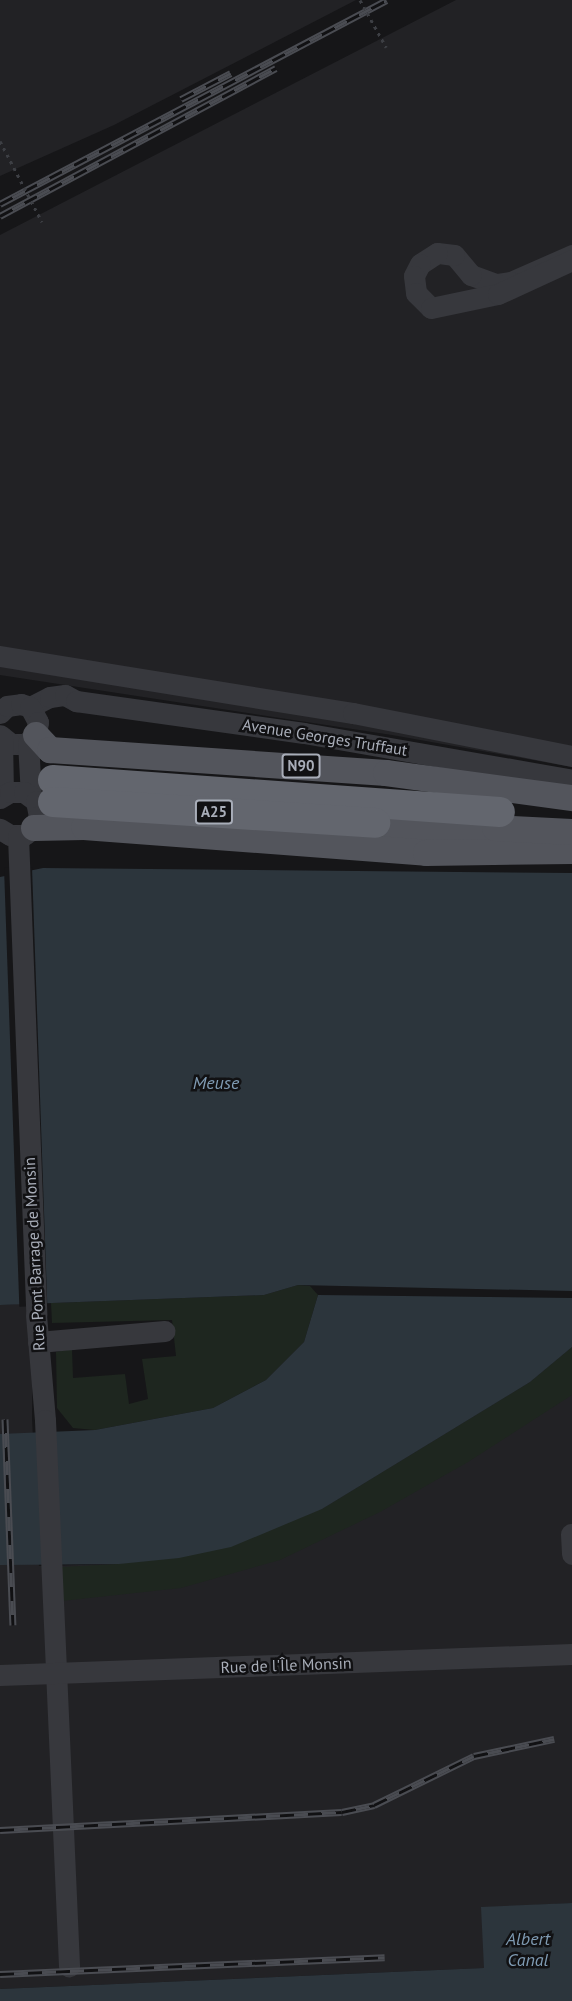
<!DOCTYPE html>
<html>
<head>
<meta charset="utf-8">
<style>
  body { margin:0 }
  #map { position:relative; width:572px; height:2001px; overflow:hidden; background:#161618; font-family:"PT Sans",sans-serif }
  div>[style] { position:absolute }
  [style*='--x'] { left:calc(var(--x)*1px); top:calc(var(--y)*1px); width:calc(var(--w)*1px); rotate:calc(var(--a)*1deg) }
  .built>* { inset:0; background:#222225 }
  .green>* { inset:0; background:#1e261f }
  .water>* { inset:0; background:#2c353c }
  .pier>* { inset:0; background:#161618; transform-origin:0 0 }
  .minor>* { height:21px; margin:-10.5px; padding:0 10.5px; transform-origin:10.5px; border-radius:10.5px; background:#37383d }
  .major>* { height:26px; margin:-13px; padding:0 13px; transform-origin:13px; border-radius:13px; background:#53555c }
  .highway>* { height:30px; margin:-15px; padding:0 15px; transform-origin:15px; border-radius:15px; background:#63666e }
  .rail>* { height:7px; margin-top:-3.5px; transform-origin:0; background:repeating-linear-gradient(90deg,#111113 0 14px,#4a4c52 0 28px); box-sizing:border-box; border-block:2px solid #4a4c52 }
  .path-bridge>* { height:3px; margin-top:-1.5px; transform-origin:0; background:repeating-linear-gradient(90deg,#3d3f44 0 3px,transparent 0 7.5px) }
  span { translate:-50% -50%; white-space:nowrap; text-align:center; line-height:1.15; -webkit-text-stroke:5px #111113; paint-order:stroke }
  .shield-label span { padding:2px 4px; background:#111113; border:2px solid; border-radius:4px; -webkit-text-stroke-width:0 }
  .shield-label { font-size:15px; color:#a8adb8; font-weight:700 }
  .street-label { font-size:16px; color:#a8adb8 }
  .water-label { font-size:18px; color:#7f9bb3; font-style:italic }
</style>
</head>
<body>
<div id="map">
  <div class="built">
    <div style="clip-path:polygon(0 0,356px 0,114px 125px,0 176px)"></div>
    <div style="clip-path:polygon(456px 0,572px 0,572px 767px,392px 735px,0 675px,0 235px)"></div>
    <div style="clip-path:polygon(33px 1303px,32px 1418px,39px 1566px,119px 1564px,322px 1509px,530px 1382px,572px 1347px,572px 1903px,482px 1908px,485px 1968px,0 1989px,0 1305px)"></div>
  </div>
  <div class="green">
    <div style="clip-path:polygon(298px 1285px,310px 1286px,318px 1295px,304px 1342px,266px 1380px,213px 1408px,95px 1430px,73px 1428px,57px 1408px,56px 1352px,72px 1349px,73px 1378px,125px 1374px,129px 1404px,148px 1399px,142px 1359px,176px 1356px,172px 1320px,52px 1323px,51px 1303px,264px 1295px)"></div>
    <div style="clip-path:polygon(572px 1347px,572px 1395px,468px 1462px,380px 1512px,280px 1560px,181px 1588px,62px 1601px,62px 1567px,119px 1564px,322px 1509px,530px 1382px)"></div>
  </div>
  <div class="water">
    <div style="clip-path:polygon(43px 868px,572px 873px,572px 1291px,298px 1285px,264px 1295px,0 1305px,0 877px)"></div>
    <div style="clip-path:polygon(318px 1295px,572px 1298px,572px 1347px,530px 1382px,322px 1509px,231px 1547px,179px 1558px,119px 1564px,0 1565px,0 1434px,95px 1430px,213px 1408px,266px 1380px,304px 1342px)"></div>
    <div style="clip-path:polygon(572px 1903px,572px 2001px,0 2001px,0 1989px,484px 1968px,481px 1907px)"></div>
  </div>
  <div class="pier">
    <div style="left:32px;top:867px;width:439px;height:28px;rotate:88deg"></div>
  </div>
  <div class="minor">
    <div style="--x:572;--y:255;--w:67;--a:156.1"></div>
    <div style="--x:511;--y:282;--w:15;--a:172"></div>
    <div style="--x:496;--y:284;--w:27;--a:-160"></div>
    <div style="--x:471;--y:275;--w:26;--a:-130"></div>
    <div style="--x:454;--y:255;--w:17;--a:-173"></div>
    <div style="--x:437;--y:253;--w:20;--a:147"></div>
    <div style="--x:420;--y:264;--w:13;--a:117"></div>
    <div style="--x:414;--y:276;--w:17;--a:83"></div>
    <div style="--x:416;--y:293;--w:21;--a:45"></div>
    <div style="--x:431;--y:308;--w:68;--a:-11.8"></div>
    <div style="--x:498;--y:294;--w:81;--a:-24.7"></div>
    <div style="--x:0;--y:656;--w:358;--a:9.2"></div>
    <div style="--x:353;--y:713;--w:223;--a:11.1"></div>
    <div style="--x:30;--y:707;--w:22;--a:-27"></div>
    <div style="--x:50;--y:697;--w:15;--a:-8"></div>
    <div style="--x:65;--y:695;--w:13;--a:29"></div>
    <div style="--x:76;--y:701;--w:230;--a:8"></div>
    <div style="--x:304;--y:733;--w:272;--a:9.9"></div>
    <div style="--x:0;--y:713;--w:10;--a:-45"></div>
    <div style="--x:7;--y:706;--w:14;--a:-8"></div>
    <div style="--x:21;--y:704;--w:9;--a:18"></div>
    <div style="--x:30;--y:707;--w:17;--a:62"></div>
    <div style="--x:38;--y:722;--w:13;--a:99"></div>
    <div style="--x:36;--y:735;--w:14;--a:141"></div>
    <div style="--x:25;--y:744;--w:14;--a:180"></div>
    <div style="--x:11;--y:744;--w:14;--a:-141"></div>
    <div style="--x:2;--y:737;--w:58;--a:89"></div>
    <div style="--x:28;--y:742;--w:53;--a:86.8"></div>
    <div style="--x:0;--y:798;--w:12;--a:-31"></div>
    <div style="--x:10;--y:792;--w:14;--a:0"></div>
    <div style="--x:24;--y:792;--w:15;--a:37"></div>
    <div style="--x:36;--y:801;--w:15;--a:79"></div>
    <div style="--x:39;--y:816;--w:13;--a:113"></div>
    <div style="--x:34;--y:828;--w:12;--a:145"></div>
    <div style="--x:24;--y:835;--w:14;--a:180"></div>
    <div style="--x:10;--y:835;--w:12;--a:-149"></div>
    <div style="--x:18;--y:836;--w:479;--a:87.8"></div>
    <div style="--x:36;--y:1315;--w:105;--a:85.1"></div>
    <div style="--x:45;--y:1420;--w:547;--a:87.48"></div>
    <div style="--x:38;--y:1342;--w:127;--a:-5"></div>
    <div style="--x:571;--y:1534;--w:20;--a:87"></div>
    <div style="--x:0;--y:1675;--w:572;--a:-2.1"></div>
  </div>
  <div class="major">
    <div style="--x:36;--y:735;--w:21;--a:47"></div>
    <div style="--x:50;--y:750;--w:337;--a:3.9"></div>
    <div style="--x:386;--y:773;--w:188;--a:7.7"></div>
    <div style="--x:375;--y:823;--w:140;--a:6.2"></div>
    <div style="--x:34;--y:828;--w:50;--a:-1.1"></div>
    <div style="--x:84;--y:827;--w:343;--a:4.3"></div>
    <div style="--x:426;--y:853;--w:146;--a:-0.8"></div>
    <div style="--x:495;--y:828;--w:77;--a:3"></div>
  </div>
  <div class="highway">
    <div style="--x:53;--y:780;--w:448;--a:4.1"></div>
    <div style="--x:53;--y:802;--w:323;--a:3.7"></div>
  </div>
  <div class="rail">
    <div style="--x:181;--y:99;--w:56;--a:-27.5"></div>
    <div style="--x:0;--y:204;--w:437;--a:-27.8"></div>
    <div style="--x:0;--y:216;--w:313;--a:-28.2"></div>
    <div style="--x:5;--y:1419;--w:206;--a:87.8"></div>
    <div style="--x:0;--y:1830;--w:342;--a:-3"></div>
    <div style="--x:342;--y:1812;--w:33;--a:-12"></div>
    <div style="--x:374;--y:1805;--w:111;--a:-26.1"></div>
    <div style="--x:474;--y:1756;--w:82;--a:-12"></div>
    <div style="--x:0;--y:1974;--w:385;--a:-2.5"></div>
  </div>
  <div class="path-bridge">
    <div style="--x:360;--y:0;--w:54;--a:61"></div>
    <div style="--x:0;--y:141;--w:91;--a:62.6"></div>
  </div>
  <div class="shield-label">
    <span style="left:301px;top:766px">N90</span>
    <span style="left:214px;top:812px">A25</span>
  </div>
  <div class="street-label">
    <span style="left:325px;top:737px;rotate:9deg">Avenue Georges Truffaut</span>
    <span style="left:34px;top:1254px;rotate:-93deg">Rue Pont Barrage de Monsin</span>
    <span style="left:286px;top:1665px;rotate:-2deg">Rue de l'Île Monsin</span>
  </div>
  <div class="water-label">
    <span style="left:216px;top:1083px">Meuse</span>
    <span style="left:528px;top:1950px">Albert<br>Canal</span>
  </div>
</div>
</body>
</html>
